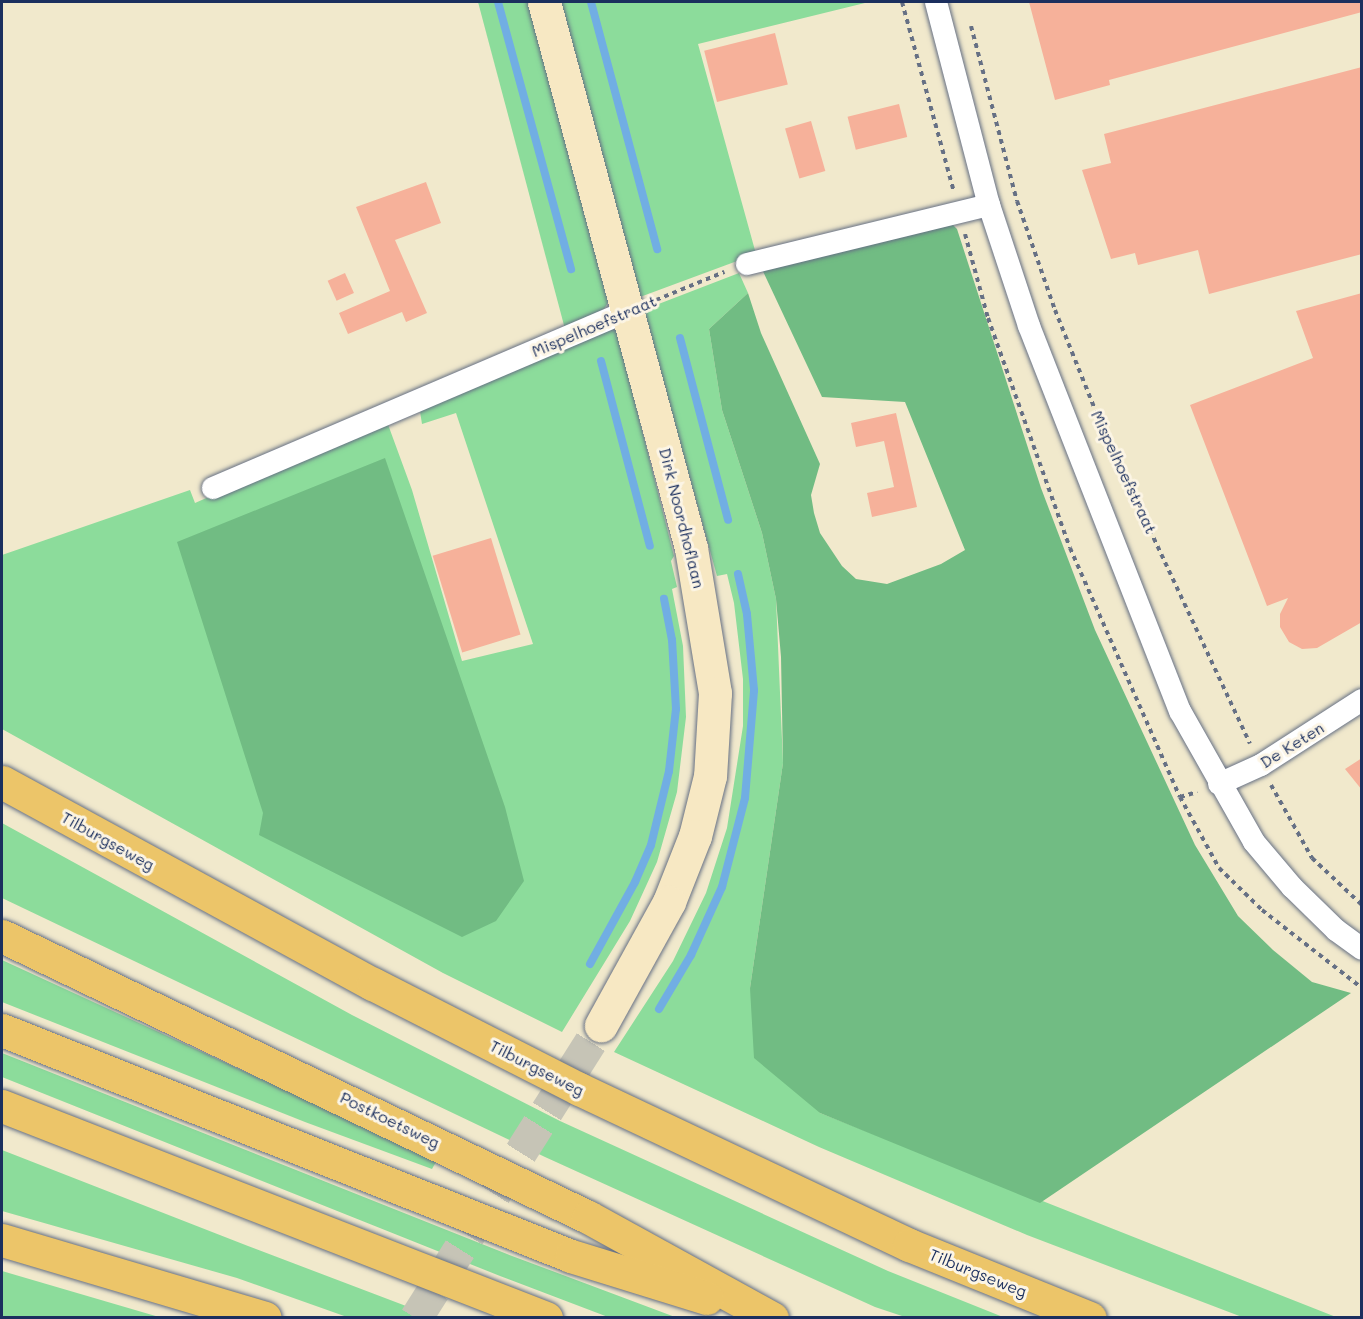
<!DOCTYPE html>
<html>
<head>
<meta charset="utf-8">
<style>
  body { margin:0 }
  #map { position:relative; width:1363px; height:1319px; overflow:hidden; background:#f1e9cc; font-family:Mali,sans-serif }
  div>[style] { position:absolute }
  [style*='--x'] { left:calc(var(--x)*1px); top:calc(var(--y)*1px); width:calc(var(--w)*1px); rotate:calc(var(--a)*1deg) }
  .green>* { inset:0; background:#8cdc9b }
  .forest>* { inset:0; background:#71bc83 }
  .stream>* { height:8px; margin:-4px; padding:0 4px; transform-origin:4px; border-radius:4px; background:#71aee3 }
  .building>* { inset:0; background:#f6b19a; transform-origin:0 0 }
  .secondary-tunnel>* { height:33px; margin-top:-16.5px; transform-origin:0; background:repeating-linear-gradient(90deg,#c6c4b6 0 33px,transparent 0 49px) }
  .path>* { height:4px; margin-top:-2px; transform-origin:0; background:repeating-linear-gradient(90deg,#667084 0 4.5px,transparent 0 9px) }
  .roads { filter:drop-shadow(0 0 2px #667084) drop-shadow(0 0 2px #667084) }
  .street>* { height:22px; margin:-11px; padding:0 11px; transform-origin:11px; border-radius:11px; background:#fff }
  .secondary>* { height:33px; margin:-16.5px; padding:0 16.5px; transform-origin:16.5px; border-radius:16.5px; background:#f7e8c3 }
  .highway>* { height:33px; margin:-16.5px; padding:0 16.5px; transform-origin:16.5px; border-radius:16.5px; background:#ecc569 }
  span { translate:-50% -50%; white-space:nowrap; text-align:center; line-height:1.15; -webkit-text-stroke:6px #fcf5e5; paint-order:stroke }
  .street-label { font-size:16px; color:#1b2f5e }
  .frame { position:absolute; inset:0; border:3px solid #1b2f5e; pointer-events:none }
</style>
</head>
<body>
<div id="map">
  <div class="green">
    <div style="clip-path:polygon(478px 2px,530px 2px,609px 301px,601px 314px,565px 329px)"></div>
    <div style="clip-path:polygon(561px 2px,869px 2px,698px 44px,756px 254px,640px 297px)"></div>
    <div style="clip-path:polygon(739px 273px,748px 293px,709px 329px,722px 410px,762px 533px,776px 599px,783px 763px,750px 988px,820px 1113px,1336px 1317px,1242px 1317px,1027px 1235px,819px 1147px,614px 1052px,673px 961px,706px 893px,727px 828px,743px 726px,743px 679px,734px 603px,727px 574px,717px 576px,643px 310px)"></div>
    <div style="clip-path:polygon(606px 326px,617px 331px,674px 556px,671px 561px,677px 587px,672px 589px,683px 646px,686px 717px,677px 792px,657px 862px,630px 921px,562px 1032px,443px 973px,2px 729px,2px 555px,190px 490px,195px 503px,386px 419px,412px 490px,462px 661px,533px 644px,456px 413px,422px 424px,419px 405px)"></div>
    <div style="clip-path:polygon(2px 823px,352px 1015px,560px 1121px,888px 1271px,1003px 1317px,905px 1317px,875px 1307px,545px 1157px,2px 898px)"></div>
    <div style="clip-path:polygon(2px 960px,311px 1102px,436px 1162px,432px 1169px,305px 1122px,2px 1002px)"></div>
    <div style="clip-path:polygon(2px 1053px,507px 1254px,675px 1317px,608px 1317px,500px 1276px,2px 1077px)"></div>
    <div style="clip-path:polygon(2px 1150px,248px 1246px,435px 1317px,347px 1317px,237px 1278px,2px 1211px)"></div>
    <div style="clip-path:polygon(2px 1271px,159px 1317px,2px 1317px)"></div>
  </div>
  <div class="forest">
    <div style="clip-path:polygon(951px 223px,957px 229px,1041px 488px,1095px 630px,1195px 845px,1238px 916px,1273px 950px,1312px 982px,1351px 993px,1040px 1203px,820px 1113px,754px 1058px,750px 988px,783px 763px,781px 657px,776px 599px,762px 533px,722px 410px,709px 329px,748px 293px,761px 333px,820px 464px,811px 495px,814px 513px,820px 533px,842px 566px,856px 579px,887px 584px,941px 564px,965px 550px,905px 402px,822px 397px,761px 267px)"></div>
    <div style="clip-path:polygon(385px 458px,505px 807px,524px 881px,496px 921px,462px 937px,259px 835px,263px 813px,177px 542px)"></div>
  </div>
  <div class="stream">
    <div style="--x:498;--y:2;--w:277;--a:74.7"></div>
    <div style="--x:591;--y:2;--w:256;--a:75"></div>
    <div style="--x:680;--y:338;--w:188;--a:75.2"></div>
    <div style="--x:601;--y:361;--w:191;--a:75.2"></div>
    <div style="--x:590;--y:964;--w:94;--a:-61.2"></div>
    <div style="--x:635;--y:882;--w:40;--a:-66.6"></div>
    <div style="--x:651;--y:845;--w:76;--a:-76.3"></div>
    <div style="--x:669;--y:771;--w:62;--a:-83.6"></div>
    <div style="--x:676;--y:709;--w:69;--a:-93.3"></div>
    <div style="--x:672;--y:640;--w:42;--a:-101"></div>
    <div style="--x:659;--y:1009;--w:63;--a:-59.3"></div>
    <div style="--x:691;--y:955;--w:75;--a:-65.5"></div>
    <div style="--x:722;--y:887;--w:92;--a:-75.5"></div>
    <div style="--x:745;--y:798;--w:108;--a:-85.2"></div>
    <div style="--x:754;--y:690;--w:76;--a:-95.3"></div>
    <div style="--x:747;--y:614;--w:41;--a:-102.7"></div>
  </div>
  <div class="building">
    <div style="clip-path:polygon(1029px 2px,1362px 2px,1362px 12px,1109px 80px,1110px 85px,1055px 100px)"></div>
    <div style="left:775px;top:33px;width:53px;height:73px;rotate:76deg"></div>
    <div style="clip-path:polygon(1362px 67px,1362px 254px,1209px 294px,1198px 250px,1138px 265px,1135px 253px,1111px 259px,1082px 170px,1111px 163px,1104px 134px)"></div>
    <div style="left:899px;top:104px;width:34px;height:53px;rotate:76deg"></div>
    <div style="left:811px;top:121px;width:52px;height:27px;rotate:74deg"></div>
    <div style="clip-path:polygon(426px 182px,441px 223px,395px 240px,427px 313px,406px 322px,402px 312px,348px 334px,339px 313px,390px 291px,356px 207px)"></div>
    <div style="left:345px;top:273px;width:22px;height:19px;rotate:66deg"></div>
    <div style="clip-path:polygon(1362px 293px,1362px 622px,1317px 648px,1302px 649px,1289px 642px,1280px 627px,1280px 614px,1288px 598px,1267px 606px,1190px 405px,1313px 358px,1296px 311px)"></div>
    <div style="clip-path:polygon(896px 413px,917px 507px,872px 517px,867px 493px,894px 487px,884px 441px,856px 447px,851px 423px)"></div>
    <div style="left:491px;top:538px;width:101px;height:61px;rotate:73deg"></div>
    <div style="clip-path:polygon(1362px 758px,1362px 790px,1345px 769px)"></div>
  </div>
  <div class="secondary-tunnel">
    <div style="--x:416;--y:1318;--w:347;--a:-57.7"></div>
  </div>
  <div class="path">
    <div style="--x:902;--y:2;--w:194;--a:74.7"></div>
    <div style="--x:971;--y:26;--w:181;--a:75.3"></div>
    <div style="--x:1017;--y:201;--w:115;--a:70.8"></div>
    <div style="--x:1055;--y:310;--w:131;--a:68.1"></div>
    <div style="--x:1104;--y:432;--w:344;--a:64.9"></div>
    <div style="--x:965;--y:234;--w:87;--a:74.7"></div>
    <div style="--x:988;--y:318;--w:244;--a:70.4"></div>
    <div style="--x:1070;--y:548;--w:272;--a:66.2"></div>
    <div style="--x:1180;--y:797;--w:81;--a:61.2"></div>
    <div style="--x:1219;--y:868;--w:60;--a:44.3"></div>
    <div style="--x:1262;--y:910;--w:127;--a:38"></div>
    <div style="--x:656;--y:300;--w:74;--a:-22.4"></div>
    <div style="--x:1271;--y:785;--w:84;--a:60.7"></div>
    <div style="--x:1312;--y:858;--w:69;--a:43.2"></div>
    <div style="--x:1180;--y:797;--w:18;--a:-16"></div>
  </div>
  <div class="roads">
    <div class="street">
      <div style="--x:936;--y:2;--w:210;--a:75.4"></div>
      <div style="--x:989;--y:205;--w:127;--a:71.7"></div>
      <div style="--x:1029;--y:326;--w:414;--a:68.6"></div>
      <div style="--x:1180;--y:711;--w:150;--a:60.5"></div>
      <div style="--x:1254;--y:842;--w:59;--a:49.8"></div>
      <div style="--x:1292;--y:887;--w:62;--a:44.3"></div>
      <div style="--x:1336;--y:930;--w:32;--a:36"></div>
      <div style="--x:747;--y:264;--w:249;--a:-13.7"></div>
      <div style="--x:213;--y:488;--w:451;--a:-23.1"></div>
      <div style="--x:1219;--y:784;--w:46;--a:-24.3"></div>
      <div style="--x:1261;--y:765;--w:120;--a:-32.8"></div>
    </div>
    <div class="secondary">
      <div style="--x:544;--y:2;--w:565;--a:74.93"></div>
      <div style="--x:691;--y:548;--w:147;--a:80.6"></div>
      <div style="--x:715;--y:693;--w:83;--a:93.4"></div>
      <div style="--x:710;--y:776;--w:62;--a:104"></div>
      <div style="--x:695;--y:836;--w:71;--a:111.5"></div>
      <div style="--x:669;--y:902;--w:141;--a:118.9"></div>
    </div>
    <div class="highway">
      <div style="--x:2;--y:782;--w:422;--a:28.6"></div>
      <div style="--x:373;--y:984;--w:231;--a:27"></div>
      <div style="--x:579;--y:1089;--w:365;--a:25.3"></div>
      <div style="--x:909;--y:1245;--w:195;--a:22"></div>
      <div style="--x:2;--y:936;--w:650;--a:25.62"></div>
      <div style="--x:588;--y:1217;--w:210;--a:28.8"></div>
      <div style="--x:2;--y:1030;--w:612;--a:21.66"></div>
      <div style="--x:571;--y:1256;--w:142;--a:17.2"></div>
      <div style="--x:2;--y:1106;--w:584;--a:21.29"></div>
      <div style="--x:2;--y:1240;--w:274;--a:16.5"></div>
    </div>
  </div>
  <div class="street-label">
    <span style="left:594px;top:326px;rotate:-23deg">Mispelhoefstraat</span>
    <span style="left:1124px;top:472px;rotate:65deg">Mispelhoefstraat</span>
    <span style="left:682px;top:518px;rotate:76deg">Dirk Noordhoflaan</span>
    <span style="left:1292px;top:745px;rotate:-32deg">De Keten</span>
    <span style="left:108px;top:841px;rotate:29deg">Tilburgseweg</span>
    <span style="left:537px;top:1068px;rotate:27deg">Tilburgseweg</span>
    <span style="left:390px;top:1120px;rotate:26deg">Postkoetsweg</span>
    <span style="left:978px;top:1273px;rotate:22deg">Tilburgseweg</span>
  </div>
  <div class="frame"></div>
</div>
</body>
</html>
